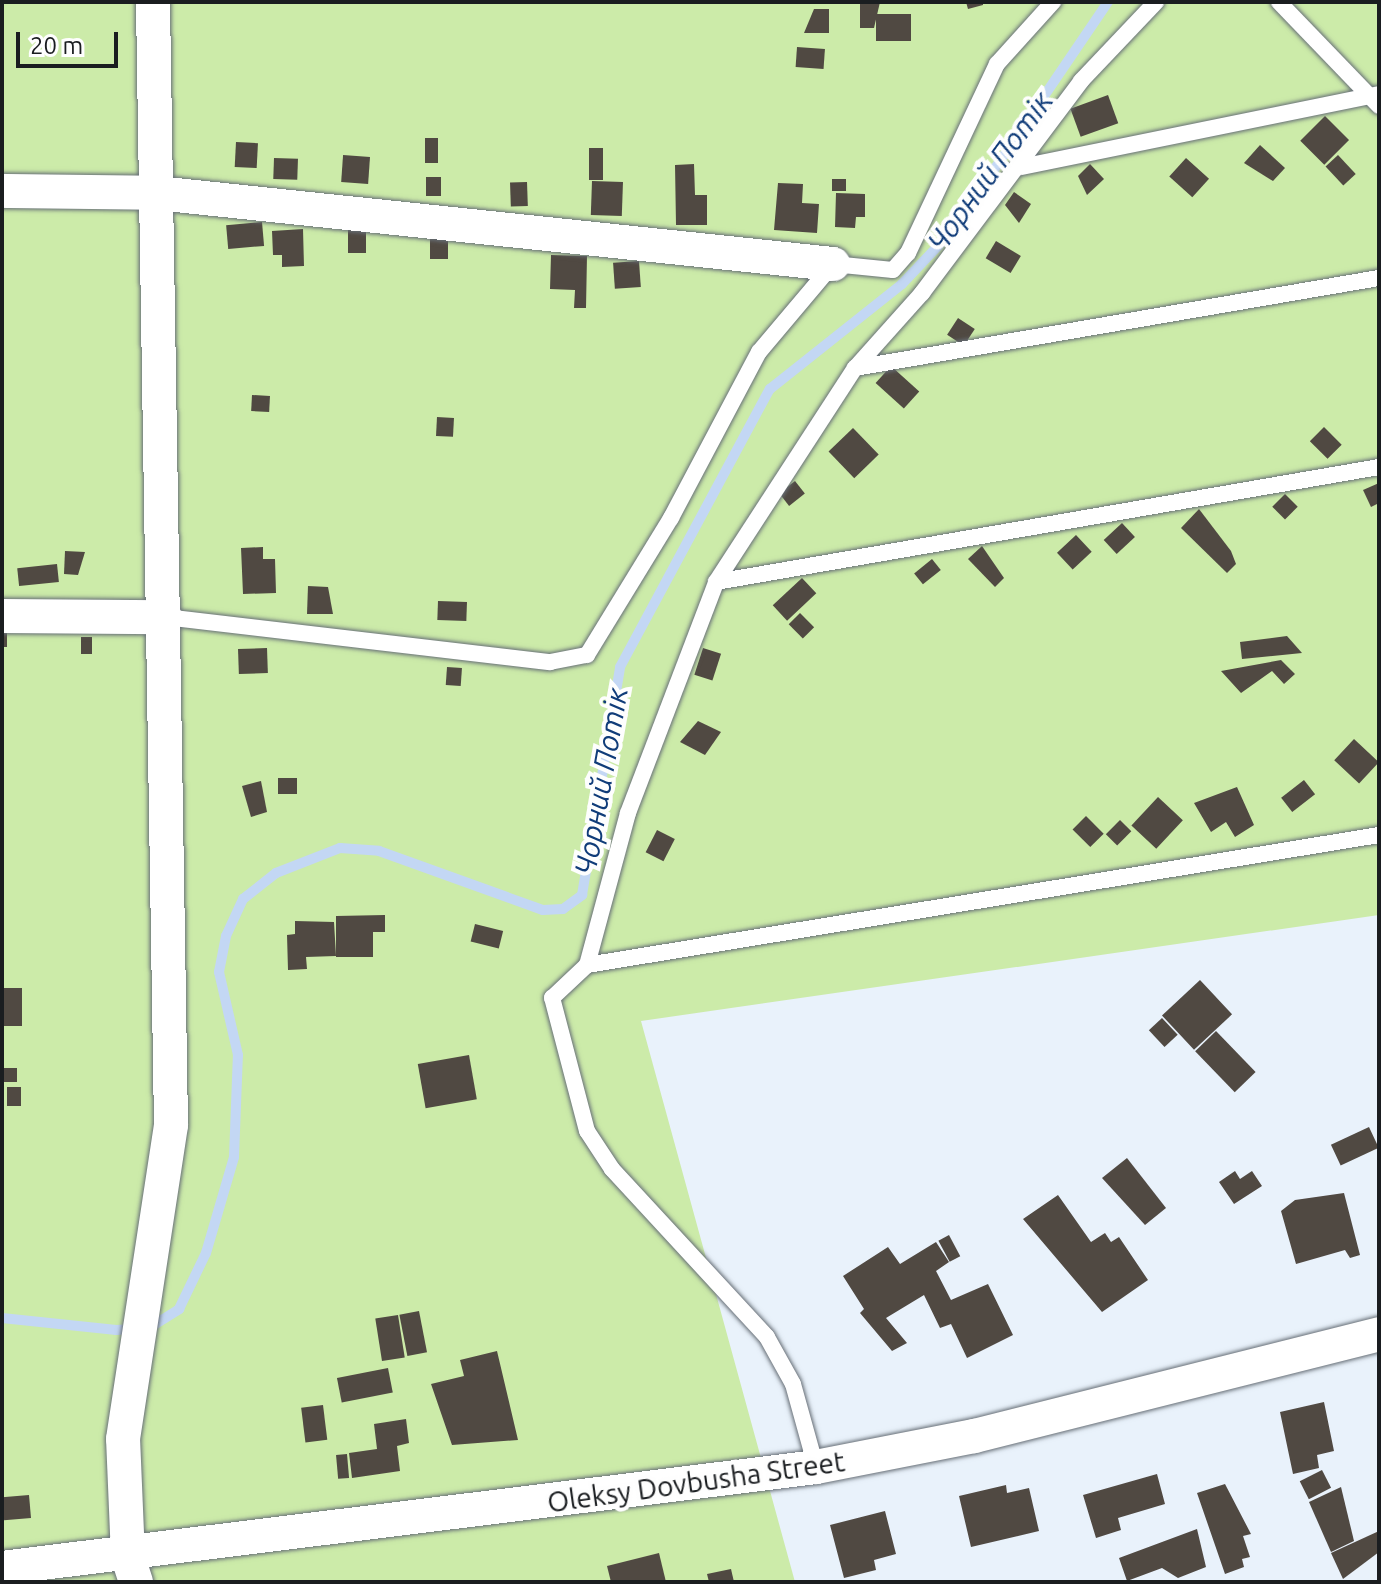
<!DOCTYPE html>
<html>
<head>
<meta charset="utf-8">
<style>
  body { margin:0 }
  #map { position:relative; width:1381px; height:1584px; overflow:hidden; background:#e9f2fb; font-family:Ubuntu,sans-serif }
  div>[style] { position:absolute }
  .green>* { inset:0; background:#cceba9 }
  .stream>* { height:10px; margin:-5px; padding:0 5px; transform-origin:5px; border-radius:5px; background:#c3d7f4 }
  .building>* { inset:0; background:#504942; transform-origin:0 0 }
  .roads { filter:drop-shadow(0 0 2px #676f77) drop-shadow(0 0 2px #676f77) }
  .service>* { height:16px; margin:-8px; padding:0 8px; transform-origin:8px; border-radius:8px; background:#fff }
  .minor>* { height:34px; margin:-17px; padding:0 17px; transform-origin:17px; border-radius:17px; background:#fff }
  span { translate:-50% -50%; white-space:nowrap; text-align:center; line-height:1.15; -webkit-text-stroke:8px #fefefe; paint-order:stroke }
  .street-label { font-size:28px; color:#1a1d20 }
  .water-label { font-size:30px; color:#103c79; font-style:italic }
  .frame { position:absolute; inset:0; border:4px solid #1a1d20; pointer-events:none }
  .scale { position:absolute; left:16px; top:32px; width:102px; height:36px; box-sizing:border-box; border:4px solid #1a1d20; border-top:0; padding-left:10px; font-size:24px; line-height:28px; white-space:nowrap; color:#1a1d20; -webkit-text-stroke:6px #fefefe; paint-order:stroke }
</style>
</head>
<body>
<div id="map">
  <div class="green">
    <div style="clip-path:polygon(2px 2px,1379px 2px,1379px 915px,641px 1021px,795px 1582px,2px 1582px)"></div>
  </div>
  <div class="stream">
    <div style="left:2px;top:1318px;width:115px;rotate:6deg"></div>
    <div style="left:116px;top:1330px;width:33px;rotate:-3deg"></div>
    <div style="left:149px;top:1328px;width:36px;rotate:-32deg"></div>
    <div style="left:179px;top:1309px;width:62px;rotate:-64.3deg"></div>
    <div style="left:206px;top:1253px;width:100px;rotate:-73.7deg"></div>
    <div style="left:234px;top:1157px;width:102px;rotate:-87.8deg"></div>
    <div style="left:238px;top:1055px;width:85px;rotate:-102.9deg"></div>
    <div style="left:219px;top:972px;width:37px;rotate:-79deg"></div>
    <div style="left:226px;top:936px;width:41px;rotate:-65.3deg"></div>
    <div style="left:243px;top:899px;width:42px;rotate:-38.2deg"></div>
    <div style="left:276px;top:873px;width:69px;rotate:-21.3deg"></div>
    <div style="left:340px;top:848px;width:39px;rotate:4deg"></div>
    <div style="left:379px;top:851px;width:174px;rotate:19.8deg"></div>
    <div style="left:543px;top:910px;width:20px;rotate:-3deg"></div>
    <div style="left:563px;top:909px;width:24px;rotate:-36deg"></div>
    <div style="left:582px;top:895px;width:231px;rotate:-80.5deg"></div>
    <div style="left:620px;top:667px;width:316px;rotate:-61.7deg"></div>
    <div style="left:770px;top:389px;width:169px;rotate:-38.5deg"></div>
    <div style="left:902px;top:284px;width:74px;rotate:-46.6deg"></div>
    <div style="left:953px;top:230px;width:276px;rotate:-55.8deg"></div>
  </div>
  <div class="building">
    <div style="clip-path:polygon(860px 2px,880px 2px,874px 28px,860px 28px)"></div>
    <div style="clip-path:polygon(966px 2px,983px 2px,983px 5px,968px 9px)"></div>
    <div style="clip-path:polygon(814px 9px,829px 9px,829px 33px,804px 33px)"></div>
    <div style="left:911px;top:14px;width:27px;height:35px;rotate:90deg"></div>
    <div style="left:797px;top:47px;width:28px;height:20px;rotate:4deg"></div>
    <div style="left:1108px;top:95px;width:30px;height:40px;rotate:70deg"></div>
    <div style="left:1325px;top:116px;width:34px;height:35px;rotate:45deg"></div>
    <div style="left:425px;top:138px;width:13px;height:25px"></div>
    <div style="left:236px;top:142px;width:22px;height:25px;rotate:3deg"></div>
    <div style="clip-path:polygon(1260px 145px,1285px 168px,1273px 181px,1244px 163px)"></div>
    <div style="left:589px;top:148px;width:14px;height:32px"></div>
    <div style="left:1338px;top:155px;width:26px;height:17px;rotate:47deg"></div>
    <div style="left:370px;top:157px;width:27px;height:27px;rotate:94deg"></div>
    <div style="left:274px;top:158px;width:24px;height:21px;rotate:2deg"></div>
    <div style="left:1186px;top:158px;width:31px;height:25px;rotate:42deg"></div>
    <div style="clip-path:polygon(694px 164px,695px 195px,707px 195px,707px 225px,676px 225px,675px 165px)"></div>
    <div style="clip-path:polygon(1090px 164px,1104px 179px,1087px 195px,1078px 176px)"></div>
    <div style="left:426px;top:177px;width:15px;height:19px"></div>
    <div style="left:832px;top:179px;width:14px;height:12px"></div>
    <div style="left:592px;top:181px;width:31px;height:34px;rotate:2deg"></div>
    <div style="left:527px;top:182px;width:24px;height:17px;rotate:88deg"></div>
    <div style="clip-path:polygon(778px 183px,803px 184px,802px 203px,819px 204px,817px 233px,774px 230px)"></div>
    <div style="clip-path:polygon(1014px 192px,1031px 204px,1019px 223px,1005px 205px)"></div>
    <div style="clip-path:polygon(836px 193px,865px 194px,865px 217px,856px 217px,855px 228px,835px 227px)"></div>
    <div style="left:262px;top:222px;width:24px;height:36px;rotate:85deg"></div>
    <div style="clip-path:polygon(303px 229px,304px 266px,282px 267px,282px 255px,273px 255px,272px 231px)"></div>
    <div style="left:366px;top:230px;width:23px;height:18px;rotate:90deg"></div>
    <div style="left:430px;top:234px;width:18px;height:25px"></div>
    <div style="left:996px;top:241px;width:29px;height:20px;rotate:31deg"></div>
    <div style="clip-path:polygon(551px 255px,587px 256px,586px 308px,574px 308px,575px 290px,550px 289px)"></div>
    <div style="left:639px;top:261px;width:26px;height:26px;rotate:86deg"></div>
    <div style="left:958px;top:318px;width:20px;height:20px;rotate:33deg"></div>
    <div style="left:891px;top:366px;width:38px;height:23px;rotate:42deg"></div>
    <div style="left:252px;top:395px;width:18px;height:16px;rotate:3deg"></div>
    <div style="left:437px;top:417px;width:17px;height:19px;rotate:3deg"></div>
    <div style="left:1324px;top:427px;width:25px;height:20px;rotate:45deg"></div>
    <div style="left:853px;top:428px;width:37px;height:34px;rotate:46deg"></div>
    <div style="left:795px;top:481px;width:16px;height:20px;rotate:52deg"></div>
    <div style="clip-path:polygon(1379px 483px,1379px 503px,1371px 507px,1363px 490px)"></div>
    <div style="left:1285px;top:494px;width:18px;height:18px;rotate:45deg"></div>
    <div style="clip-path:polygon(1199px 509px,1231px 551px,1236px 564px,1227px 573px,1181px 528px)"></div>
    <div style="left:1122px;top:523px;width:19px;height:25px;rotate:47deg"></div>
    <div style="left:1076px;top:535px;width:23px;height:26px;rotate:47deg"></div>
    <div style="clip-path:polygon(982px 546px,1004px 578px,995px 587px,968px 559px)"></div>
    <div style="clip-path:polygon(263px 547px,263px 559px,275px 559px,276px 593px,243px 594px,241px 548px)"></div>
    <div style="clip-path:polygon(65px 551px,85px 552px,78px 575px,64px 574px)"></div>
    <div style="left:932px;top:559px;width:14px;height:23px;rotate:51deg"></div>
    <div style="left:57px;top:564px;width:18px;height:40px;rotate:84deg"></div>
    <div style="left:802px;top:578px;width:21px;height:40px;rotate:47deg"></div>
    <div style="clip-path:polygon(308px 586px,328px 587px,333px 614px,307px 614px)"></div>
    <div style="left:438px;top:601px;width:29px;height:19px;rotate:2deg"></div>
    <div style="left:800px;top:613px;width:20px;height:16px;rotate:45deg"></div>
    <div style="left:2px;top:631px;width:5px;height:16px"></div>
    <div style="clip-path:polygon(1287px 636px,1302px 653px,1242px 659px,1240px 642px)"></div>
    <div style="left:81px;top:637px;width:11px;height:17px"></div>
    <div style="left:267px;top:648px;width:25px;height:29px;rotate:88deg"></div>
    <div style="left:703px;top:648px;width:19px;height:28px;rotate:18deg"></div>
    <div style="clip-path:polygon(1281px 660px,1295px 674px,1284px 684px,1272px 671px,1241px 693px,1221px 671px)"></div>
    <div style="left:447px;top:667px;width:15px;height:18px;rotate:4deg"></div>
    <div style="clip-path:polygon(698px 721px,721px 732px,705px 755px,680px 742px)"></div>
    <div style="left:1354px;top:739px;width:34px;height:29px;rotate:43deg"></div>
    <div style="left:278px;top:778px;width:19px;height:16px"></div>
    <div style="left:1304px;top:780px;width:18px;height:29px;rotate:52deg"></div>
    <div style="clip-path:polygon(261px 781px,267px 812px,251px 817px,242px 786px)"></div>
    <div style="clip-path:polygon(1237px 787px,1254px 825px,1235px 837px,1226px 822px,1211px 832px,1194px 803px)"></div>
    <div style="left:1158px;top:797px;width:34px;height:39px;rotate:43deg"></div>
    <div style="left:1086px;top:816px;width:25px;height:19px;rotate:45deg"></div>
    <div style="left:1120px;top:820px;width:16px;height:20px;rotate:45deg"></div>
    <div style="left:657px;top:830px;width:20px;height:25px;rotate:27deg"></div>
    <div style="clip-path:polygon(385px 915px,385px 932px,373px 932px,373px 957px,336px 957px,336px 916px)"></div>
    <div style="clip-path:polygon(295px 921px,334px 922px,336px 956px,306px 957px,307px 969px,288px 970px,287px 935px,295px 934px)"></div>
    <div style="left:475px;top:924px;width:29px;height:18px;rotate:14deg"></div>
    <div style="left:1200px;top:980px;width:47px;height:52px;rotate:47deg"></div>
    <div style="left:2px;top:988px;width:20px;height:38px"></div>
    <div style="left:1162px;top:1018px;width:23px;height:18px;rotate:47deg"></div>
    <div style="left:1216px;top:1031px;width:57px;height:29px;rotate:46deg"></div>
    <div style="left:469px;top:1055px;width:45px;height:52px;rotate:80deg"></div>
    <div style="left:2px;top:1068px;width:15px;height:14px"></div>
    <div style="left:7px;top:1087px;width:14px;height:19px"></div>
    <div style="left:1369px;top:1127px;width:23px;height:42px;rotate:65deg"></div>
    <div style="clip-path:polygon(1127px 1158px,1166px 1208px,1145px 1225px,1102px 1178px)"></div>
    <div style="clip-path:polygon(1235px 1171px,1240px 1179px,1252px 1171px,1262px 1186px,1234px 1204px,1219px 1182px)"></div>
    <div style="clip-path:polygon(1344px 1193px,1360px 1255px,1350px 1258px,1345px 1250px,1296px 1264px,1281px 1211px,1295px 1200px)"></div>
    <div style="clip-path:polygon(1058px 1195px,1091px 1242px,1105px 1233px,1111px 1242px,1119px 1237px,1148px 1280px,1102px 1312px,1023px 1219px)"></div>
    <div style="left:949px;top:1235px;width:24px;height:12px;rotate:62deg"></div>
    <div style="clip-path:polygon(936px 1242px,949px 1262px,936px 1271px,951px 1300px,988px 1284px,1013px 1335px,967px 1358px,951px 1324px,940px 1328px,924px 1295px,886px 1318px,907px 1343px,892px 1351px,860px 1313px,864px 1309px,843px 1276px,888px 1247px,900px 1264px)"></div>
    <div style="left:419px;top:1311px;width:42px;height:20px;rotate:79deg"></div>
    <div style="left:398px;top:1315px;width:43px;height:23px;rotate:81deg"></div>
    <div style="clip-path:polygon(497px 1351px,518px 1440px,452px 1445px,431px 1384px,464px 1376px,460px 1360px)"></div>
    <div style="left:388px;top:1368px;width:25px;height:52px;rotate:79deg"></div>
    <div style="clip-path:polygon(1324px 1402px,1334px 1451px,1317px 1455px,1319px 1468px,1293px 1474px,1280px 1412px)"></div>
    <div style="left:323px;top:1405px;width:35px;height:22px;rotate:83deg"></div>
    <div style="clip-path:polygon(406px 1419px,409px 1443px,397px 1446px,400px 1471px,352px 1478px,349px 1453px,377px 1449px,374px 1424px)"></div>
    <div style="left:347px;top:1454px;width:24px;height:11px;rotate:85deg"></div>
    <div style="left:1322px;top:1470px;width:20px;height:25px;rotate:63deg"></div>
    <div style="clip-path:polygon(1157px 1474px,1165px 1504px,1118px 1518px,1121px 1530px,1096px 1538px,1083px 1495px)"></div>
    <div style="clip-path:polygon(1225px 1484px,1251px 1534px,1243px 1536px,1250px 1557px,1242px 1559px,1244px 1567px,1225px 1574px,1197px 1493px)"></div>
    <div style="clip-path:polygon(1006px 1485px,1007px 1493px,1029px 1488px,1039px 1531px,971px 1547px,959px 1496px)"></div>
    <div style="clip-path:polygon(1341px 1487px,1354px 1541px,1331px 1552px,1309px 1502px)"></div>
    <div style="left:29px;top:1495px;width:23px;height:27px;rotate:85deg"></div>
    <div style="clip-path:polygon(885px 1511px,896px 1554px,874px 1560px,876px 1570px,844px 1578px,830px 1525px)"></div>
    <div style="clip-path:polygon(1197px 1529px,1206px 1567px,1178px 1578px,1162px 1568px,1127px 1581px,1119px 1558px)"></div>
    <div style="clip-path:polygon(1379px 1531px,1379px 1552px,1343px 1579px,1331px 1553px)"></div>
    <div style="clip-path:polygon(659px 1553px,666px 1582px,611px 1582px,607px 1566px)"></div>
    <div style="clip-path:polygon(731px 1569px,734px 1582px,709px 1582px,707px 1574px)"></div>
  </div>
  <div class="roads">
    <div class="service">
      <div style="left:1279px;top:2px;width:144px;rotate:46.1deg"></div>
      <div style="left:1021px;top:167px;width:365px;rotate:-11.5deg"></div>
      <div style="left:855px;top:368px;width:532px;rotate:-9.75deg"></div>
      <div style="left:716px;top:582px;width:255px;rotate:-57deg"></div>
      <div style="left:855px;top:368px;width:101px;rotate:-48.2deg"></div>
      <div style="left:922px;top:293px;width:265px;rotate:-53.1deg"></div>
      <div style="left:1081px;top:81px;width:109px;rotate:-46.5deg"></div>
      <div style="left:165px;top:617px;width:388px;rotate:6.7deg"></div>
      <div style="left:550px;top:662px;width:38px;rotate:-11deg"></div>
      <div style="left:587px;top:655px;width:161px;rotate:-58.5deg"></div>
      <div style="left:671px;top:518px;width:188px;rotate:-62.1deg"></div>
      <div style="left:759px;top:352px;width:115px;rotate:-49.9deg"></div>
      <div style="left:833px;top:264px;width:60px;rotate:5.7deg"></div>
      <div style="left:893px;top:270px;width:23px;rotate:-49deg"></div>
      <div style="left:908px;top:253px;width:209px;rotate:-64.8deg"></div>
      <div style="left:997px;top:64px;width:84px;rotate:-47.9deg"></div>
      <div style="left:587px;top:965px;width:157px;rotate:-74.9deg"></div>
      <div style="left:628px;top:813px;width:247px;rotate:-69.1deg"></div>
      <div style="left:716px;top:582px;width:673px;rotate:-9.84deg"></div>
      <div style="left:816px;top:1467px;width:86px;rotate:-105.5deg"></div>
      <div style="left:793px;top:1384px;width:54px;rotate:-119deg"></div>
      <div style="left:767px;top:1337px;width:229px;rotate:-132.7deg"></div>
      <div style="left:612px;top:1169px;width:45px;rotate:-123.3deg"></div>
      <div style="left:587px;top:1131px;width:138px;rotate:-104.7deg"></div>
      <div style="left:552px;top:998px;width:48px;rotate:-43.3deg"></div>
      <div style="left:587px;top:965px;width:803px;rotate:-9.32deg"></div>
    </div>
    <div class="minor">
      <div style="left:2px;top:191px;width:155px;rotate:0.7deg"></div>
      <div style="left:157px;top:193px;width:680px;rotate:6deg"></div>
      <div style="left:2px;top:616px;width:163px;rotate:0.4deg"></div>
      <div style="left:2px;top:1568px;width:820px;rotate:-7.07deg"></div>
      <div style="left:816px;top:1467px;width:161px;rotate:-11.1deg"></div>
      <div style="left:974px;top:1436px;width:418px;rotate:-14.1deg"></div>
      <div style="left:136px;top:1582px;width:26px;rotate:-108deg"></div>
      <div style="left:128px;top:1557px;width:118px;rotate:-92.4deg"></div>
      <div style="left:123px;top:1439px;width:318px;rotate:-81.3deg"></div>
      <div style="left:171px;top:1125px;width:1123px;rotate:-90.92deg"></div>
    </div>
  </div>
  <div class="street-label">
    <span style="left:696px;top:1482px;rotate:-8deg">Oleksy Dovbusha Street</span>
  </div>
  <div class="water-label">
    <span style="left:990px;top:171px;rotate:-54deg">Чорний Потік</span>
    <span style="left:601px;top:781px;rotate:-80deg">Чорний Потік</span>
  </div>
  <div class="frame"></div>
  <div class="scale">20 m</div>
</div>
</body>
</html>
